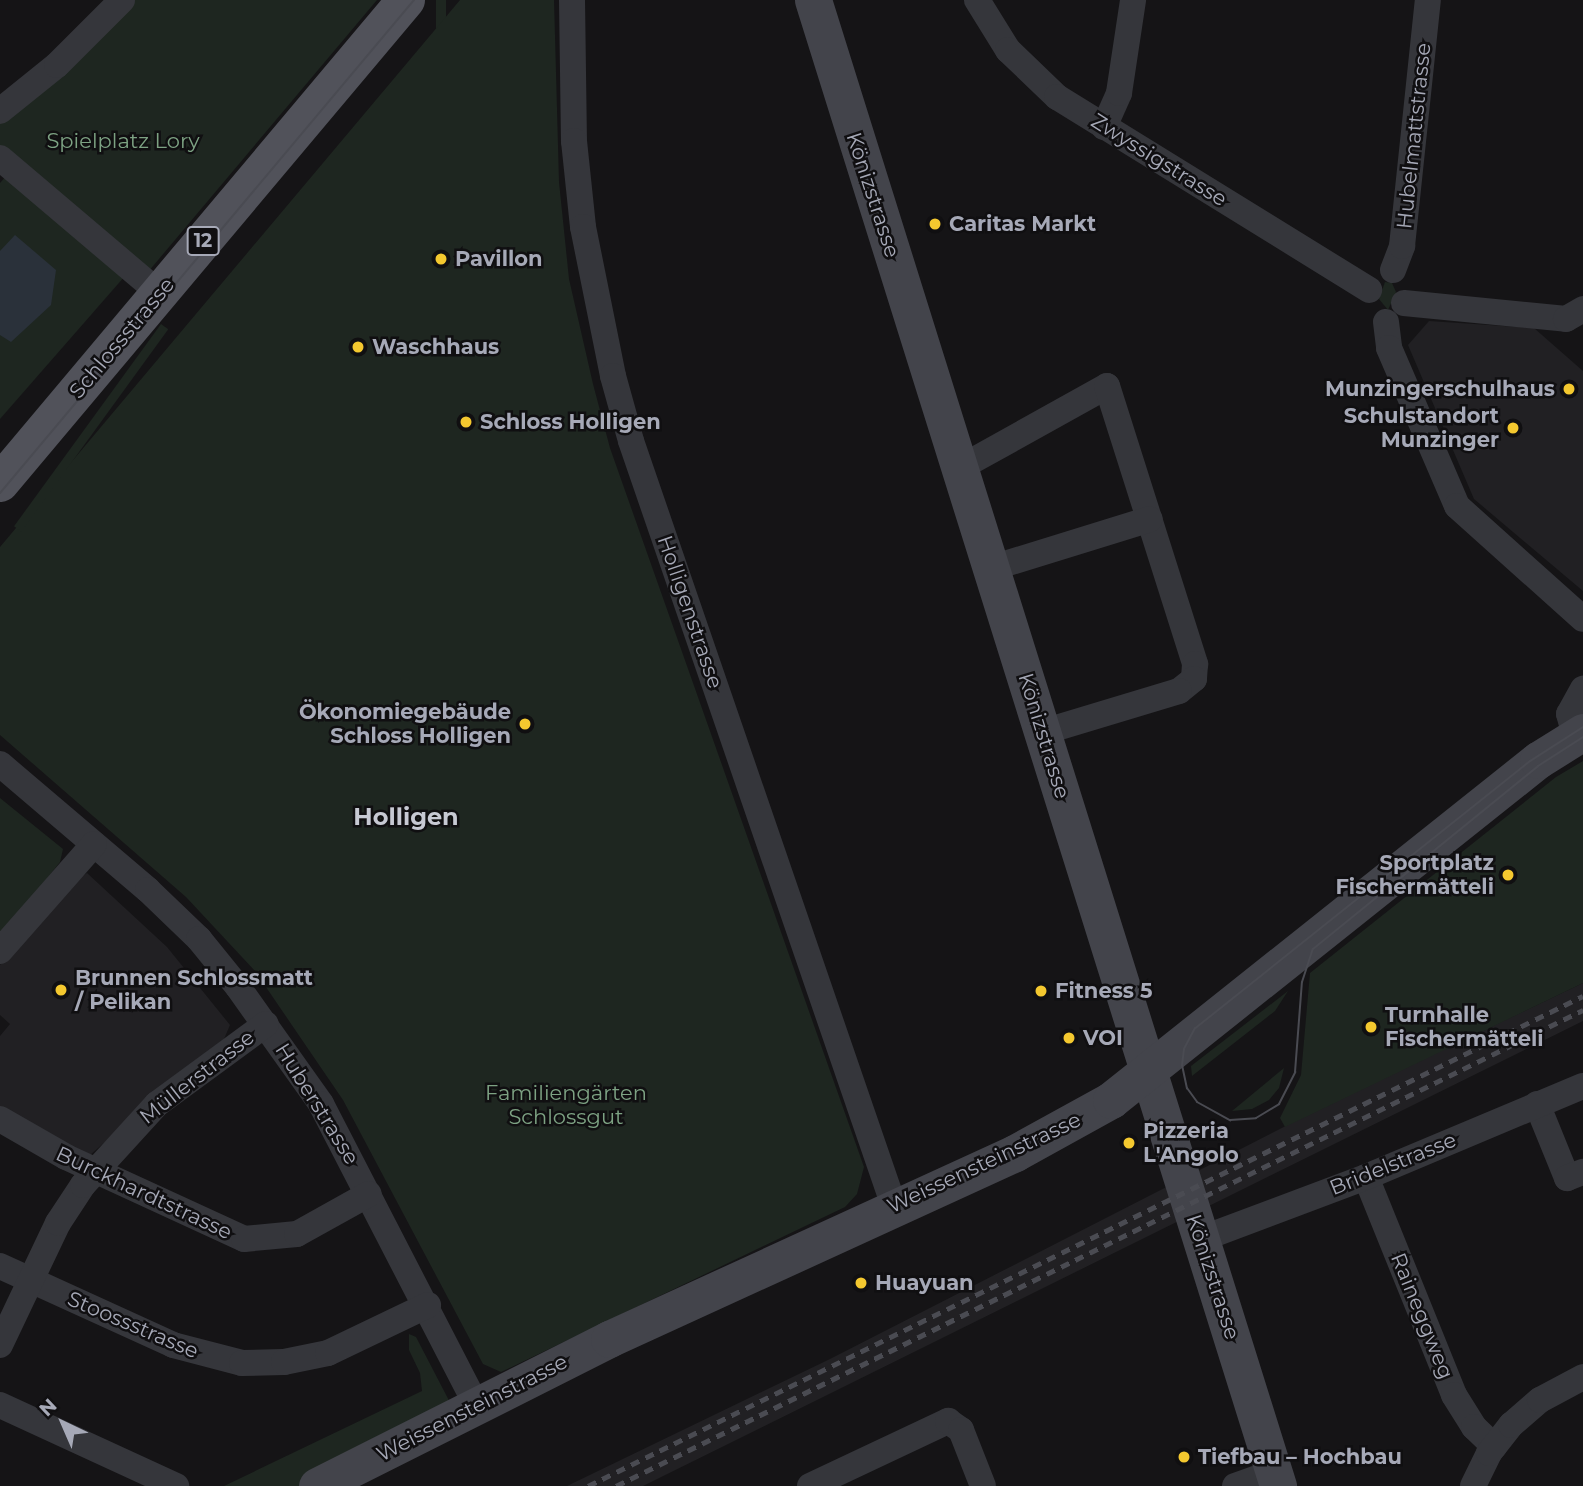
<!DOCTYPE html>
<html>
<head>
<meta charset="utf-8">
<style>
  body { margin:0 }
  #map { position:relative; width:1583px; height:1486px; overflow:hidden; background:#151416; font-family:Montserrat,sans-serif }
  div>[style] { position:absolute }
  .built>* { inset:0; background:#212023 }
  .green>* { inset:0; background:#1e2620; transform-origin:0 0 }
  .water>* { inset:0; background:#2a313a }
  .street>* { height:26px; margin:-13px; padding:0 13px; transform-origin:13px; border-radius:13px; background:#35363b }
  .secondary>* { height:37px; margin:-18.5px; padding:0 18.5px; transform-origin:18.5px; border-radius:18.5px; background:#43444b }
  .primary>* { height:38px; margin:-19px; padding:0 19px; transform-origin:19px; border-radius:19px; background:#51525a }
  .tram>* { height:2px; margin:-1px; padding:0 1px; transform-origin:1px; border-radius:1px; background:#4a4b52 }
  .rail>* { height:5px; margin-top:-2.5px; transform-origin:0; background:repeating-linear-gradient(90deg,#4a4b52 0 9px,transparent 0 16px) }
  .dots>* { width:19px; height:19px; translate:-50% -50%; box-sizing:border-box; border:4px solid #100f11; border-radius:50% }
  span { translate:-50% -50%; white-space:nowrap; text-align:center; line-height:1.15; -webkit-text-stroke:5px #100f11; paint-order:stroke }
  .shield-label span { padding:2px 5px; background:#100f11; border:2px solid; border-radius:5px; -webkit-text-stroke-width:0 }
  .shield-label { font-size:19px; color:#a6a9b7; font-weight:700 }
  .street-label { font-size:21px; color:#a6a9b7 }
  .park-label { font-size:21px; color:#7da283 }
  .poi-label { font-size:21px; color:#a6a9b7; font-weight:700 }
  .left { translate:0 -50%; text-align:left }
  .right { translate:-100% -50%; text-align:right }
  .quarter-label { font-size:24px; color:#c7c9d3; font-weight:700 }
  .north { position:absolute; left:28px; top:1388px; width:70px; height:70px; -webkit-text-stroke:5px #100f11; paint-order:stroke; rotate:316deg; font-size:19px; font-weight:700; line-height:28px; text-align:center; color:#a6a9b7 }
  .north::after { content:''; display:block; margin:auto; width:24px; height:32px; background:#a6a9b7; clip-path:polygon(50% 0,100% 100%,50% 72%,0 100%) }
</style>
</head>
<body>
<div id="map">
  <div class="built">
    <div style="clip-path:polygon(1429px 321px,1534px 328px,1583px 371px,1583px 591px,1474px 499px,1408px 345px)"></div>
    <div style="clip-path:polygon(87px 873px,167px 947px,230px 1025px,224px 1039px,90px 1155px,0 1110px,0 1036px,10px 1024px,0 1015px,0 965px,67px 886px)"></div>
    <div style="clip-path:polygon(1583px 983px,1583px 1021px,643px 1486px,567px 1486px,830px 1359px,1325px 1106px)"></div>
  </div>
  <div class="green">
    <div style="clip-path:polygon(134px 0,377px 0,148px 272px,0 146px,0 122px)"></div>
    <div style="left:436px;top:0;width:10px;height:416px"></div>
    <div style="clip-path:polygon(460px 0,554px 0,559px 182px,569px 279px,593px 384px,610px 448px,864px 1167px,857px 1194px,845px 1207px,501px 1372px,483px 1364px,343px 1100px,255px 971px,186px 897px,0 735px,0 547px)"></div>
    <div style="clip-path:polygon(7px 175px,125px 276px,0 419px,0 183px)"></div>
    <div style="clip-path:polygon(1385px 282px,1392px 283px,1396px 292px,1388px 310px,1379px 299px)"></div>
    <div style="left:161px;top:324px;width:9px;height:250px;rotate:36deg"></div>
    <div style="clip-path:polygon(1583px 761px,1583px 983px,1285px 1127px,1280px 1118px,1301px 1075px,1310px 973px,1556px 777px)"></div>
    <div style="clip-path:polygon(0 798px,63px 849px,60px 862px,0 938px)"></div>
    <div style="clip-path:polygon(1288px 991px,1275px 1011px,1192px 1076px,1191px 1066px)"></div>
    <div style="clip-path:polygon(1284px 1068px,1279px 1088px,1269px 1100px,1252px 1109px,1232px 1111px)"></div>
    <div style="clip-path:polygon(409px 1334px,416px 1337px,456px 1414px,313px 1486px,224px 1486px,422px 1391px,420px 1373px,409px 1350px)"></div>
  </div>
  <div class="water">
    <div style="clip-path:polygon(15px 235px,56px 270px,51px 305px,11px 342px,0 335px,0 251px)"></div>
  </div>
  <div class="street">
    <div style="left:572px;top:0;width:141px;rotate:89.2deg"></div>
    <div style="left:574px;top:141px;width:86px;rotate:84deg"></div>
    <div style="left:583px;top:227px;width:152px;rotate:78.6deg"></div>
    <div style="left:613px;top:376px;width:67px;rotate:74.5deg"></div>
    <div style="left:631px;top:441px;width:809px;rotate:71.03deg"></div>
    <div style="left:977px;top:0;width:59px;rotate:58.2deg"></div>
    <div style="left:1008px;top:50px;width:68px;rotate:43.8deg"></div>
    <div style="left:1057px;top:97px;width:367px;rotate:31.7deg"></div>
    <div style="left:0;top:111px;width:73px;rotate:-38.9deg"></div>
    <div style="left:57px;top:65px;width:92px;rotate:-45deg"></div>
    <div style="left:1104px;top:127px;width:37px;rotate:-66deg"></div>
    <div style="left:1119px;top:93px;width:94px;rotate:-81.4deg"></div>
    <div style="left:0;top:158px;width:209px;rotate:40.3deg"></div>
    <div style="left:1393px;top:270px;width:26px;rotate:-69deg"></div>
    <div style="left:1402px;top:246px;width:247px;rotate:-84deg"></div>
    <div style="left:1404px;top:303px;width:163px;rotate:5.6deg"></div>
    <div style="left:1566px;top:319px;width:20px;rotate:-30deg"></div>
    <div style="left:1386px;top:322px;width:26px;rotate:83deg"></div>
    <div style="left:1389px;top:348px;width:172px;rotate:66.7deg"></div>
    <div style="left:1457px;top:506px;width:169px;rotate:41.9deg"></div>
    <div style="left:974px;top:460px;width:152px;rotate:-29.1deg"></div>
    <div style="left:1107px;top:386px;width:292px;rotate:72.4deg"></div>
    <div style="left:1195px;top:664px;width:15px;rotate:94deg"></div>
    <div style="left:1194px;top:679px;width:19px;rotate:141deg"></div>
    <div style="left:1179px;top:691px;width:142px;rotate:163.2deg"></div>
    <div style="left:992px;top:568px;width:165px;rotate:-17.2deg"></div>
    <div style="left:1575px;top:736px;width:23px;rotate:-105deg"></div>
    <div style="left:1569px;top:714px;width:29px;rotate:-61deg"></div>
    <div style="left:0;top:764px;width:194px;rotate:40.4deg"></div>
    <div style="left:148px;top:890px;width:71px;rotate:43.9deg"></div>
    <div style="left:199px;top:939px;width:62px;rotate:50.9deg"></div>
    <div style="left:238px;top:987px;width:143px;rotate:54.6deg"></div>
    <div style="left:321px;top:1104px;width:340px;rotate:62.7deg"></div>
    <div style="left:0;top:951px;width:142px;rotate:-48.7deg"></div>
    <div style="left:1537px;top:1104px;width:80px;rotate:67.9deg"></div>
    <div style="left:1567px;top:1178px;width:17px;rotate:-21deg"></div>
    <div style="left:0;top:1119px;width:76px;rotate:29.9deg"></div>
    <div style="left:66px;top:1157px;width:196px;rotate:24.7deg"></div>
    <div style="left:244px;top:1239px;width:53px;rotate:-5.4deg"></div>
    <div style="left:297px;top:1234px;width:82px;rotate:-29.1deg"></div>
    <div style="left:1366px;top:1177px;width:235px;rotate:68deg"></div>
    <div style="left:1454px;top:1395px;width:38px;rotate:58deg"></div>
    <div style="left:1474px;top:1427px;width:28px;rotate:44deg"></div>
    <div style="left:1201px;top:1239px;width:176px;rotate:-20.6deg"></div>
    <div style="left:1366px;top:1177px;width:235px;rotate:-22.8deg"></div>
    <div style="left:0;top:1266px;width:190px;rotate:24.5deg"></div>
    <div style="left:173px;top:1345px;width:71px;rotate:14.6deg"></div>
    <div style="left:242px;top:1363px;width:42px;rotate:-1.4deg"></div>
    <div style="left:284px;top:1362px;width:45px;rotate:-11.6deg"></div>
    <div style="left:328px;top:1353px;width:111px;rotate:-25.6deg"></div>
    <div style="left:0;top:1345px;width:135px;rotate:-64.6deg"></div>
    <div style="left:58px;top:1223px;width:45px;rotate:-56.7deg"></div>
    <div style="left:83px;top:1185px;width:110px;rotate:-47.6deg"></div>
    <div style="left:157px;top:1104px;width:135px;rotate:-36.3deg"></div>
    <div style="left:0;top:1405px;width:194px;rotate:24.7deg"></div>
    <div style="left:810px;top:1486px;width:153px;rotate:-25.2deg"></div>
    <div style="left:948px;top:1421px;width:16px;rotate:35deg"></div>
    <div style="left:961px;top:1430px;width:60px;rotate:68.6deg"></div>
    <div style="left:1235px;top:1486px;width:41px;rotate:-19.7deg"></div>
    <div style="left:1473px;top:1486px;width:37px;rotate:-64deg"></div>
    <div style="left:1489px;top:1453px;width:36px;rotate:-52deg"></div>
    <div style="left:1511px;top:1425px;width:38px;rotate:-41deg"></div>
    <div style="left:1540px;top:1400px;width:49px;rotate:-28.1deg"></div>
  </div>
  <div class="secondary">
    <div style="left:813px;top:0;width:1557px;rotate:72.62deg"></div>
    <div style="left:317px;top:1486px;width:327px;rotate:-26.7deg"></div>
    <div style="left:609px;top:1339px;width:447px;rotate:-24.6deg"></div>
    <div style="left:1015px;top:1153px;width:110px;rotate:-28.9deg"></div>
    <div style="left:1111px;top:1100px;width:546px;rotate:-38.53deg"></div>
    <div style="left:1538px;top:760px;width:53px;rotate:-31.9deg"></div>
  </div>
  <div class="primary">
    <div style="left:0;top:483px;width:631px;rotate:-49.95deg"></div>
  </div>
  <div class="tram">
    <div style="left:0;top:493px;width:644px;rotate:-49.98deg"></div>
    <div style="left:1583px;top:727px;width:63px;rotate:147.3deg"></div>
    <div style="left:1530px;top:761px;width:428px;rotate:141.4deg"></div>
    <div style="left:1195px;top:1028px;width:24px;rotate:118deg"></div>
    <div style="left:1184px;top:1049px;width:16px;rotate:97deg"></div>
    <div style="left:1182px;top:1065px;width:24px;rotate:78deg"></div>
    <div style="left:1187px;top:1088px;width:17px;rotate:54deg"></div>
    <div style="left:1197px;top:1102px;width:38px;rotate:29deg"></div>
    <div style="left:1230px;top:1120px;width:26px;rotate:-4deg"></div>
    <div style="left:1256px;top:1118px;width:27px;rotate:-31deg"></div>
    <div style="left:1279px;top:1104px;width:36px;rotate:-63deg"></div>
    <div style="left:1295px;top:1072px;width:90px;rotate:-85.6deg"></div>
    <div style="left:1302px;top:982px;width:35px;rotate:-72deg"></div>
    <div style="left:1313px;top:949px;width:290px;rotate:-39.1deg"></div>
    <div style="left:1538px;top:766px;width:54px;rotate:-32.8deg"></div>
  </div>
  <div class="rail">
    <div style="left:588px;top:1486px;width:1109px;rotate:-26.22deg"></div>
    <div style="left:616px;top:1486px;width:1078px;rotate:-26.21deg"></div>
  </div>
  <div class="dots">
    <div style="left:935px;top:224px;background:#f4c82f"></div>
    <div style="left:441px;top:259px;background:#f4c82f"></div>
    <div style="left:358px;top:347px;background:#f4c82f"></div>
    <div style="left:1569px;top:389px;background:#f4c82f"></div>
    <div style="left:466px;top:422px;background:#f4c82f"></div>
    <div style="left:1513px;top:428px;background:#f4c82f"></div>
    <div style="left:525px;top:724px;background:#f4c82f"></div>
    <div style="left:1508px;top:875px;background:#f4c82f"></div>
    <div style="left:61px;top:990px;background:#f4c82f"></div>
    <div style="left:1041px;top:991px;background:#f4c82f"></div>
    <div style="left:1371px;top:1027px;background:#f4c82f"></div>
    <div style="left:1069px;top:1038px;background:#f4c82f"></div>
    <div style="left:1129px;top:1143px;background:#f4c82f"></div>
    <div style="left:861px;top:1283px;background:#f4c82f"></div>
    <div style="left:1184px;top:1457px;background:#f4c82f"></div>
  </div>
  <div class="shield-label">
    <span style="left:203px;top:241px">12</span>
  </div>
  <div class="street-label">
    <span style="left:1414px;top:136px;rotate:-84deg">Hubelmattstrasse</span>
    <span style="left:1159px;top:160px;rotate:32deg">Zwyssigstrasse</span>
    <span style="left:873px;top:195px;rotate:72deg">Könizstrasse</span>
    <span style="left:122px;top:338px;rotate:-50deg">Schlossstrasse</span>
    <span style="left:690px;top:612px;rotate:71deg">Holligenstrasse</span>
    <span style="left:1044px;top:736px;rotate:73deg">Könizstrasse</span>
    <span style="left:197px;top:1077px;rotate:-38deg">Müllerstrasse</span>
    <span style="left:317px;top:1104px;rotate:58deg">Huberstrasse</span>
    <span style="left:984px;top:1163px;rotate:-25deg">Weissensteinstrasse</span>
    <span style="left:1393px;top:1164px;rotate:-22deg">Bridelstrasse</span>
    <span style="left:144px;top:1193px;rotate:25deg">Burckhardtstrasse</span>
    <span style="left:1213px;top:1277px;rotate:72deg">Könizstrasse</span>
    <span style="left:1422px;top:1316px;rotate:68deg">Raineggweg</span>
    <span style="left:133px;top:1325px;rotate:23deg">Stoossstrasse</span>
    <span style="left:472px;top:1408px;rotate:-27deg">Weissensteinstrasse</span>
  </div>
  <div class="park-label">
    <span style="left:123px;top:141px">Spielplatz Lory</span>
    <span style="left:566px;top:1105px">Familiengärten<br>Schlossgut</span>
  </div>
  <div class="poi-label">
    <span class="left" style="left:949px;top:224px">Caritas Markt</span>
    <span class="left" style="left:455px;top:259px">Pavillon</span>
    <span class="left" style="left:372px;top:347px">Waschhaus</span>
    <span class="right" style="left:1555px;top:389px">Munzingerschulhaus</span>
    <span class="right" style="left:1499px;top:428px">Schulstandort<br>Munzinger</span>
    <span class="left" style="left:480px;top:422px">Schloss Holligen</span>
    <span class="right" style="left:511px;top:724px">Ökonomiegebäude<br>Schloss Holligen</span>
    <span class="right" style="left:1494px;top:875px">Sportplatz<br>Fischermätteli</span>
    <span class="left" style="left:75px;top:990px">Brunnen Schlossmatt<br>/ Pelikan</span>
    <span class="left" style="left:1055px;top:991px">Fitness 5</span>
    <span class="left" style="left:1385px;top:1027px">Turnhalle<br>Fischermätteli</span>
    <span class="left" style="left:1083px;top:1038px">VOI</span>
    <span class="left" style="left:1143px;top:1143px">Pizzeria<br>L'Angolo</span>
    <span class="left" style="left:875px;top:1283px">Huayuan</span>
    <span class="left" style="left:1198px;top:1457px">Tiefbau – Hochbau</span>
  </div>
  <div class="quarter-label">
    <span style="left:406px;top:817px">Holligen</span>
  </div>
  <div class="north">N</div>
</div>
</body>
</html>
